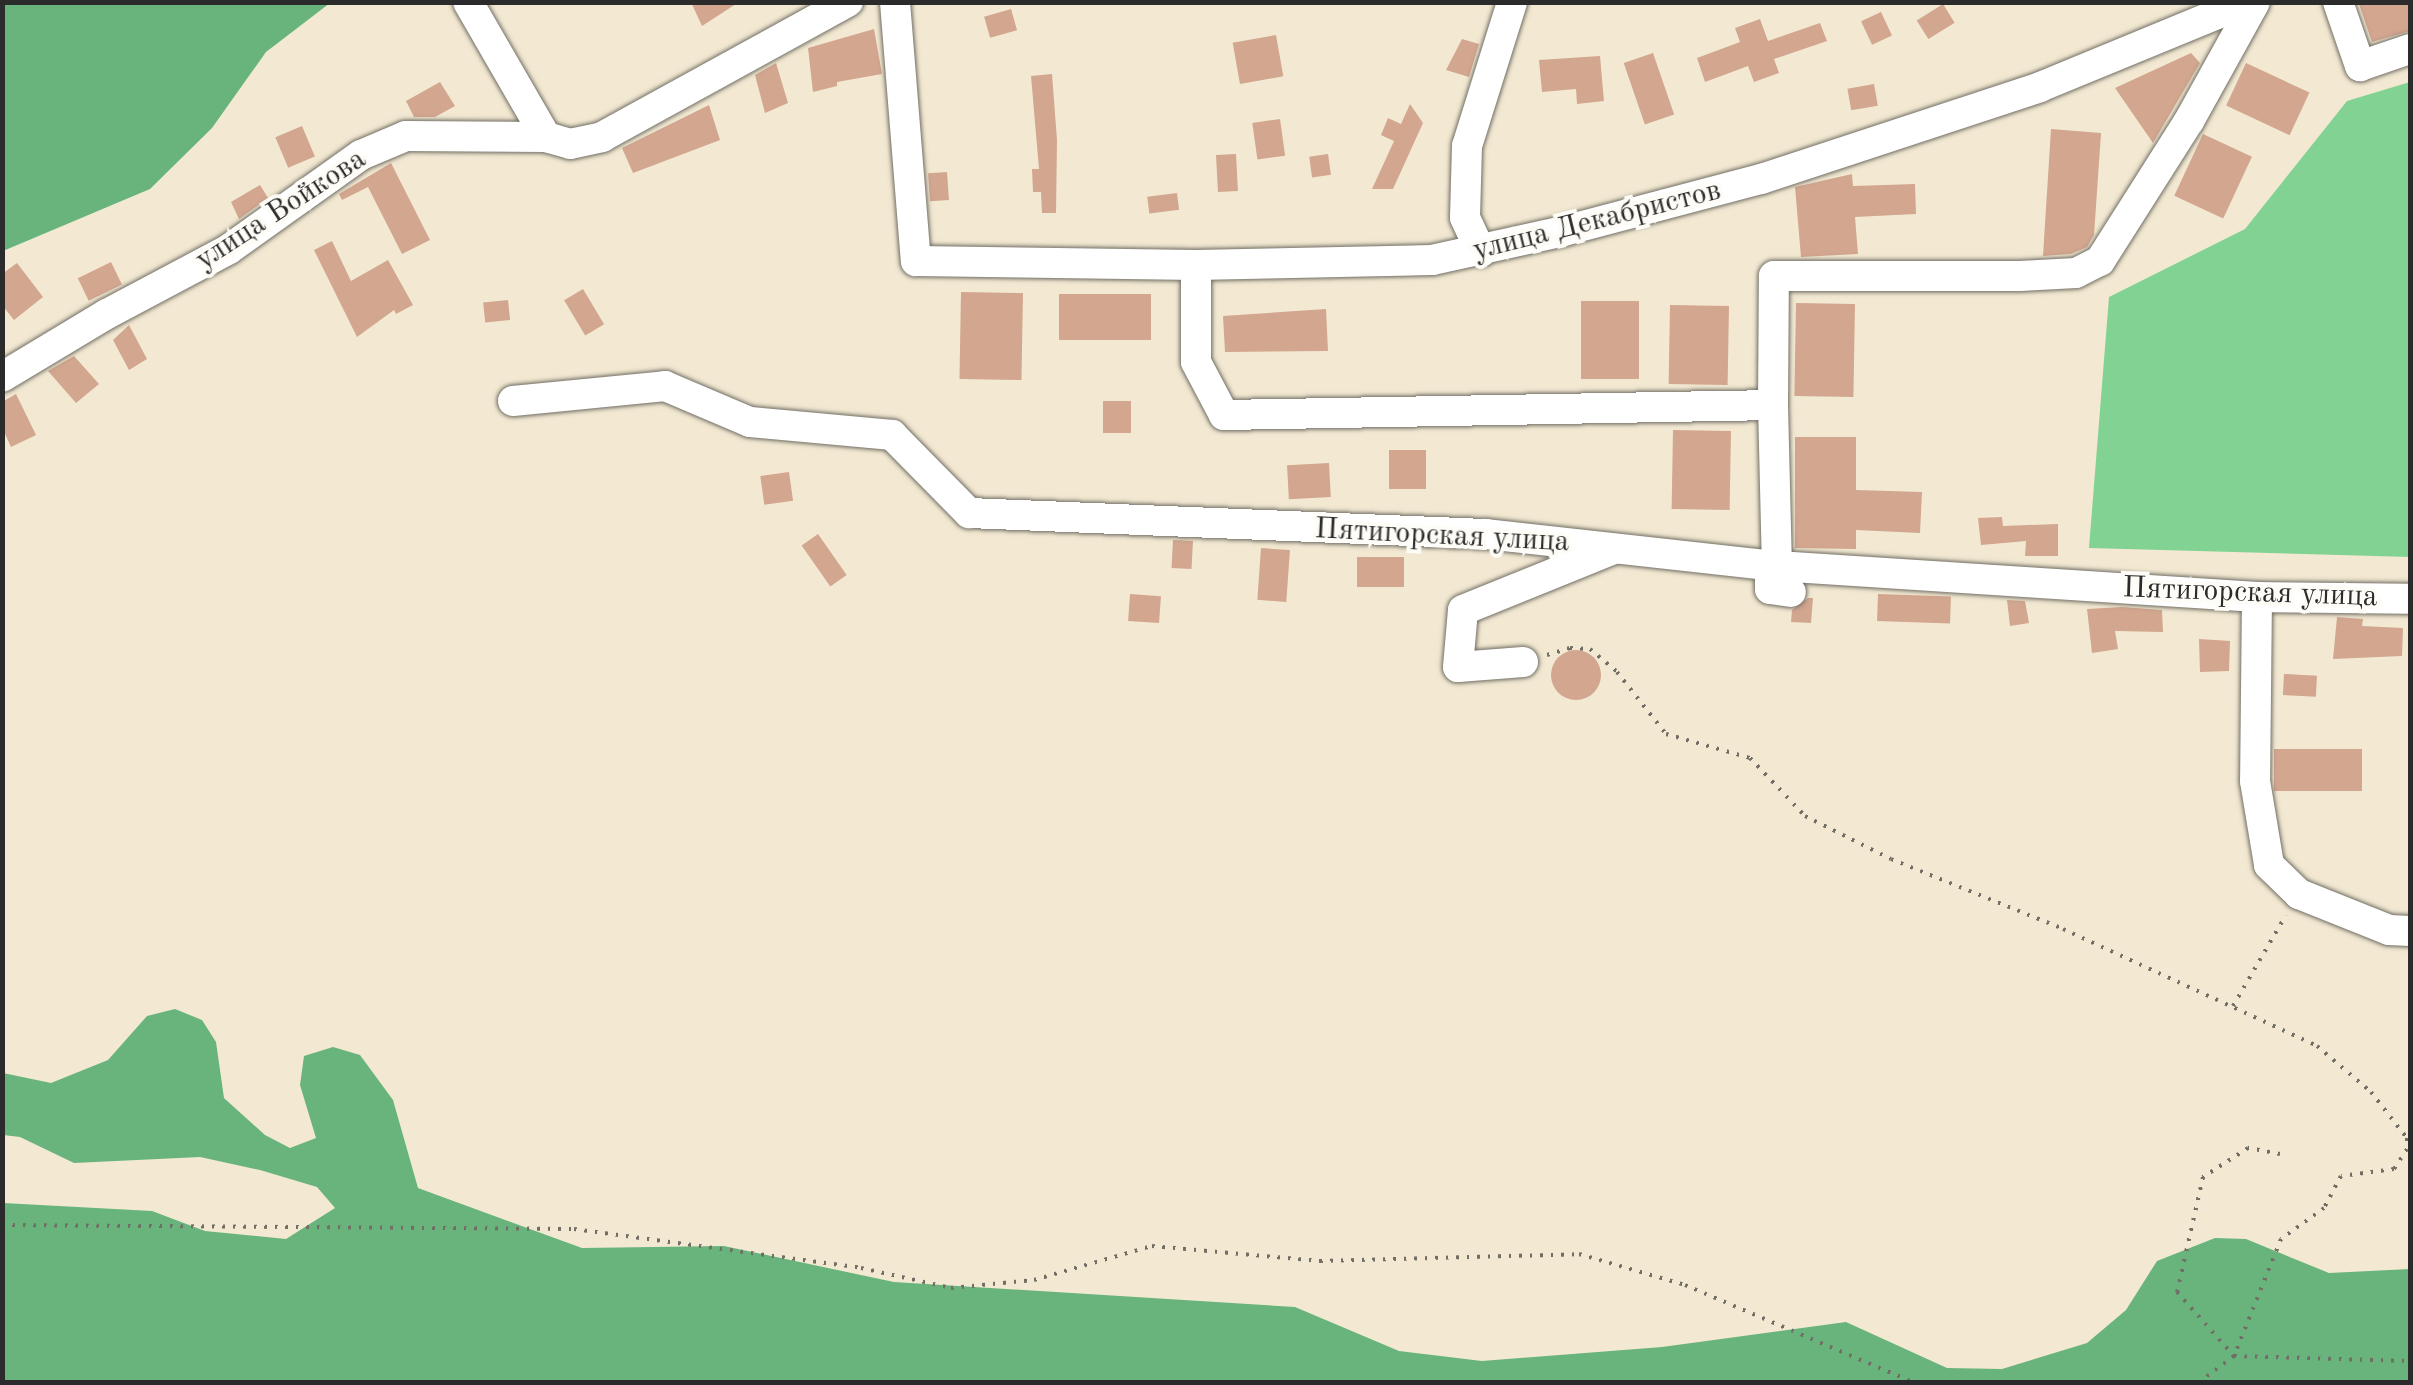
<!DOCTYPE html>
<html>
<head>
<meta charset="utf-8">
<style>
  body { margin:0 }
  #map { position:relative; width:2413px; height:1385px; overflow:hidden; background:#f3e9d2; font-family:"Old Standard TT",serif }
  div>[style] { position:absolute }
  .green>* { inset:0; background:#82d293 }
  .forest>* { inset:0; background:#69b47d }
  .building>* { inset:0; background:#d2a68f; transform-origin:0 0 }
  .round { border-radius:50% }
  .path>* { height:4px; margin-top:-2px; transform-origin:0; background:repeating-linear-gradient(90deg,#716e65 0 2.5px,transparent 0 10.5px) }
  .roads { filter:drop-shadow(0 0 2px #716e65) drop-shadow(0 0 2px #716e65) }
  .minor>* { height:30px; margin:-15px; padding:0 15px; transform-origin:15px; border-radius:15px; background:#fff }
  span { translate:-50% -50%; white-space:nowrap; text-align:center; line-height:1.15; -webkit-text-stroke:8px #fdfcf7; paint-order:stroke }
  .street-label { font-size:30px; color:#2b2b2b }
  .frame { position:absolute; inset:0; border:5px solid #2b2b2b; pointer-events:none }
</style>
</head>
<body>
<div id="map">
  <div class="green">
    <div style="clip-path:polygon(2410px 82px,2410px 557px,2089px 548px,2109px 297px,2245px 229px,2347px 101px)"></div>
  </div>
  <div class="forest">
    <div style="clip-path:polygon(3px 2px,330px 2px,330px 3px,266px 52px,212px 128px,150px 189px,3px 251px)"></div>
    <div style="clip-path:polygon(175px 1009px,202px 1020px,216px 1042px,224px 1098px,265px 1135px,290px 1148px,316px 1138px,300px 1085px,304px 1056px,333px 1047px,360px 1055px,393px 1100px,418px 1188px,582px 1248px,724px 1246px,894px 1282px,1295px 1307px,1399px 1351px,1482px 1361px,1662px 1347px,1846px 1322px,1947px 1368px,2002px 1369px,2087px 1343px,2126px 1310px,2157px 1261px,2215px 1238px,2246px 1239px,2329px 1273px,2410px 1269px,2410px 1382px,3px 1382px,3px 1203px,152px 1211px,205px 1231px,286px 1239px,335px 1208px,317px 1187px,260px 1170px,200px 1157px,74px 1163px,20px 1137px,3px 1135px,3px 1073px,51px 1083px,108px 1060px,147px 1016px)"></div>
  </div>
  <div class="building">
    <div style="clip-path:polygon(691px 2px,739px 2px,702px 26px)"></div>
    <div style="clip-path:polygon(2410px 2px,2410px 31px,2372px 42px,2359px 4px)"></div>
    <div style="left:1943px;top:4px;width:22px;height:31px;rotate:58deg"></div>
    <div style="left:1011px;top:9px;width:22px;height:28px;rotate:74deg"></div>
    <div style="left:1881px;top:12px;width:26px;height:22px;rotate:65deg"></div>
    <div style="clip-path:polygon(1760px 19px,1768px 41px,1820px 23px,1827px 41px,1774px 59px,1779px 73px,1754px 82px,1748px 66px,1705px 82px,1697px 58px,1740px 42px,1735px 28px)"></div>
    <div style="clip-path:polygon(874px 29px,882px 74px,837px 82px,837px 86px,813px 92px,808px 48px)"></div>
    <div style="left:1276px;top:35px;width:42px;height:44px;rotate:80deg"></div>
    <div style="clip-path:polygon(1462px 39px,1479px 44px,1469px 77px,1446px 70px)"></div>
    <div style="left:1653px;top:53px;width:65px;height:31px;rotate:71deg"></div>
    <div style="clip-path:polygon(2191px 53px,2200px 63px,2153px 143px,2115px 88px)"></div>
    <div style="clip-path:polygon(1600px 56px,1604px 101px,1577px 104px,1576px 89px,1542px 92px,1539px 60px)"></div>
    <div style="clip-path:polygon(776px 63px,788px 103px,765px 113px,755px 75px)"></div>
    <div style="left:2246px;top:63px;width:70px;height:47px;rotate:25deg"></div>
    <div style="clip-path:polygon(1052px 74px,1057px 140px,1056px 213px,1042px 213px,1041px 192px,1033px 192px,1032px 169px,1039px 169px,1031px 76px)"></div>
    <div style="clip-path:polygon(440px 82px,455px 106px,435px 117px,414px 117px,406px 101px)"></div>
    <div style="left:1874px;top:84px;width:22px;height:27px;rotate:80deg"></div>
    <div style="clip-path:polygon(1410px 104px,1423px 123px,1393px 189px,1372px 189px,1394px 141px,1381px 135px,1388px 118px,1401px 124px)"></div>
    <div style="clip-path:polygon(709px 105px,720px 140px,633px 173px,622px 148px)"></div>
    <div style="left:1280px;top:119px;width:37px;height:28px;rotate:82deg"></div>
    <div style="left:302px;top:126px;width:33px;height:29px;rotate:67deg"></div>
    <div style="clip-path:polygon(2051px 129px,2101px 133px,2094px 235px,2087px 247px,2071px 254px,2043px 256px)"></div>
    <div style="left:2203px;top:134px;width:54px;height:68px;rotate:25deg"></div>
    <div style="left:1236px;top:154px;width:37px;height:20px;rotate:87deg"></div>
    <div style="left:1328px;top:154px;width:21px;height:19px;rotate:82deg"></div>
    <div style="clip-path:polygon(391px 163px,430px 240px,402px 254px,368px 187px,342px 200px,339px 194px)"></div>
    <div style="left:947px;top:172px;width:28px;height:19px;rotate:86deg"></div>
    <div style="clip-path:polygon(1852px 174px,1853px 186px,1915px 184px,1916px 214px,1855px 217px,1858px 254px,1801px 257px,1795px 187px)"></div>
    <div style="clip-path:polygon(260px 185px,268px 198px,239px 219px,231px 202px)"></div>
    <div style="left:1177px;top:193px;width:17px;height:30px;rotate:83deg"></div>
    <div style="clip-path:polygon(332px 241px,351px 281px,388px 260px,413px 305px,396px 314px,394px 310px,357px 337px,314px 250px)"></div>
    <div style="left:111px;top:262px;width:25px;height:37px;rotate:64deg"></div>
    <div style="clip-path:polygon(17px 263px,43px 297px,14px 320px,2px 305px,2px 274px)"></div>
    <div style="left:583px;top:289px;width:41px;height:22px;rotate:59deg"></div>
    <div style="left:961px;top:292px;width:62px;height:87px;rotate:1deg"></div>
    <div style="left:1151px;top:294px;width:46px;height:92px;rotate:90deg"></div>
    <div style="left:508px;top:300px;width:20px;height:25px;rotate:84deg"></div>
    <div style="left:1581px;top:301px;width:58px;height:78px"></div>
    <div style="left:1796px;top:303px;width:59px;height:93px;rotate:1deg"></div>
    <div style="left:1670px;top:305px;width:59px;height:79px;rotate:1deg"></div>
    <div style="clip-path:polygon(1326px 309px,1328px 351px,1225px 352px,1223px 316px)"></div>
    <div style="clip-path:polygon(129px 325px,147px 359px,129px 370px,113px 340px)"></div>
    <div style="clip-path:polygon(74px 356px,99px 384px,76px 403px,48px 371px)"></div>
    <div style="clip-path:polygon(16px 394px,36px 435px,11px 447px,2px 427px,2px 402px)"></div>
    <div style="left:1131px;top:401px;width:32px;height:28px;rotate:90deg"></div>
    <div style="left:1673px;top:430px;width:58px;height:79px;rotate:1deg"></div>
    <div style="clip-path:polygon(1795px 437px,1856px 437px,1856px 490px,1922px 492px,1920px 533px,1856px 530px,1856px 549px,1795px 548px)"></div>
    <div style="left:1426px;top:450px;width:39px;height:37px;rotate:90deg"></div>
    <div style="left:1329px;top:463px;width:34px;height:42px;rotate:87deg"></div>
    <div style="left:789px;top:472px;width:29px;height:29px;rotate:82deg"></div>
    <div style="clip-path:polygon(2002px 517px,2003px 526px,2058px 524px,2058px 556px,2025px 556px,2026px 541px,1981px 545px,1978px 518px)"></div>
    <div style="left:818px;top:534px;width:50px;height:20px;rotate:55deg"></div>
    <div style="left:1173px;top:540px;width:20px;height:28px;rotate:3deg"></div>
    <div style="left:1261px;top:548px;width:29px;height:52px;rotate:4deg"></div>
    <div style="left:1357px;top:557px;width:47px;height:30px"></div>
    <div style="left:1130px;top:594px;width:31px;height:27px;rotate:4deg"></div>
    <div style="left:1878px;top:594px;width:73px;height:27px;rotate:2deg"></div>
    <div style="clip-path:polygon(1808px 598px,1813px 598px,1811px 623px,1791px 622px,1792px 610px)"></div>
    <div style="clip-path:polygon(2007px 600px,2025px 601px,2029px 623px,2010px 626px)"></div>
    <div style="clip-path:polygon(2122px 607px,2162px 610px,2163px 632px,2115px 631px,2118px 649px,2092px 653px,2087px 609px)"></div>
    <div style="clip-path:polygon(2337px 617px,2363px 619px,2362px 626px,2403px 628px,2402px 656px,2333px 659px)"></div>
    <div style="clip-path:polygon(2199px 639px,2230px 641px,2229px 671px,2200px 672px)"></div>
    <div class="round" style="left:1551px;top:650px;width:50px;height:50px"></div>
    <div style="left:2284px;top:674px;width:33px;height:21px;rotate:3deg"></div>
    <div style="left:2362px;top:749px;width:42px;height:88px;rotate:90deg"></div>
  </div>
  <div class="path">
    <div style="left:1547px;top:655px;width:24px;rotate:-17deg"></div>
    <div style="left:1570px;top:648px;width:20px;rotate:3deg"></div>
    <div style="left:1590px;top:649px;width:35px;rotate:40deg"></div>
    <div style="left:1617px;top:672px;width:79px;rotate:51.7deg"></div>
    <div style="left:1666px;top:734px;width:87px;rotate:15.9deg"></div>
    <div style="left:1750px;top:758px;width:80px;rotate:46.5deg"></div>
    <div style="left:1805px;top:816px;width:96px;rotate:26.6deg"></div>
    <div style="left:1891px;top:859px;width:186px;rotate:22.1deg"></div>
    <div style="left:2063px;top:929px;width:280px;rotate:24.7deg"></div>
    <div style="left:2317px;top:1046px;width:71px;rotate:40.4deg"></div>
    <div style="left:2371px;top:1092px;width:58px;rotate:52deg"></div>
    <div style="left:2407px;top:1138px;width:11px;rotate:90deg"></div>
    <div style="left:2407px;top:1149px;width:24px;rotate:123deg"></div>
    <div style="left:2394px;top:1169px;width:53px;rotate:172.5deg"></div>
    <div style="left:2341px;top:1176px;width:36px;rotate:118deg"></div>
    <div style="left:2324px;top:1208px;width:53px;rotate:144.2deg"></div>
    <div style="left:2281px;top:1239px;width:126px;rotate:111.9deg"></div>
    <div style="left:2234px;top:1356px;width:44px;rotate:143.4deg"></div>
    <div style="left:2233px;top:1006px;width:105px;rotate:-59.8deg"></div>
    <div style="left:2280px;top:1154px;width:33px;rotate:-169deg"></div>
    <div style="left:2248px;top:1148px;width:54px;rotate:147.2deg"></div>
    <div style="left:2203px;top:1177px;width:118px;rotate:102.7deg"></div>
    <div style="left:2177px;top:1292px;width:86px;rotate:48.3deg"></div>
    <div style="left:2234px;top:1356px;width:176px;rotate:1.6deg"></div>
    <div style="left:2px;top:1225px;width:572px;rotate:0.4deg"></div>
    <div style="left:574px;top:1229px;width:290px;rotate:7.7deg"></div>
    <div style="left:861px;top:1268px;width:92px;rotate:12.5deg"></div>
    <div style="left:951px;top:1288px;width:83px;rotate:-5.5deg"></div>
    <div style="left:1034px;top:1280px;width:123px;rotate:-16.1deg"></div>
    <div style="left:1152px;top:1246px;width:169px;rotate:5.1deg"></div>
    <div style="left:1320px;top:1261px;width:259px;rotate:-1.5deg"></div>
    <div style="left:1579px;top:1254px;width:110px;rotate:16.3deg"></div>
    <div style="left:1685px;top:1285px;width:247px;rotate:23.1deg"></div>
  </div>
  <div class="roads">
    <div class="minor">
      <div style="left:468px;top:2px;width:156px;rotate:60deg"></div>
      <div style="left:895px;top:2px;width:260px;rotate:85.4deg"></div>
      <div style="left:916px;top:261px;width:280px;rotate:0.8deg"></div>
      <div style="left:1196px;top:265px;width:236px;rotate:-1.2deg"></div>
      <div style="left:1432px;top:260px;width:135px;rotate:-12.4deg"></div>
      <div style="left:1564px;top:231px;width:204px;rotate:-14.8deg"></div>
      <div style="left:1761px;top:179px;width:294px;rotate:-18.2deg"></div>
      <div style="left:2040px;top:87px;width:223px;rotate:-22.4deg"></div>
      <div style="left:2338px;top:2px;width:68px;rotate:71deg"></div>
      <div style="left:2360px;top:66px;width:53px;rotate:-18.8deg"></div>
      <div style="left:1481px;top:252px;width:38px;rotate:-115deg"></div>
      <div style="left:1465px;top:217px;width:71px;rotate:-88.4deg"></div>
      <div style="left:1467px;top:146px;width:151px;rotate:-72.6deg"></div>
      <div style="left:1196px;top:265px;width:97px;rotate:90deg"></div>
      <div style="left:1196px;top:362px;width:60px;rotate:62.2deg"></div>
      <div style="left:1224px;top:415px;width:549px;rotate:-1.04deg"></div>
      <div style="left:1773px;top:405px;width:129px;rotate:-89.6deg"></div>
      <div style="left:1774px;top:276px;width:246px"></div>
      <div style="left:2020px;top:276px;width:56px;rotate:-3.1deg"></div>
      <div style="left:2076px;top:273px;width:27px;rotate:-27deg"></div>
      <div style="left:2100px;top:261px;width:166px;rotate:-57.6deg"></div>
      <div style="left:2189px;top:121px;width:136px;rotate:-61deg"></div>
      <div style="left:2px;top:377px;width:122px;rotate:-31deg"></div>
      <div style="left:107px;top:314px;width:138px;rotate:-28deg"></div>
      <div style="left:229px;top:249px;width:162px;rotate:-35.5deg"></div>
      <div style="left:361px;top:155px;width:49px;rotate:-22.9deg"></div>
      <div style="left:406px;top:136px;width:140px;rotate:0.4deg"></div>
      <div style="left:546px;top:137px;width:25px;rotate:16deg"></div>
      <div style="left:570px;top:144px;width:33px;rotate:-12deg"></div>
      <div style="left:602px;top:137px;width:281px;rotate:-28.8deg"></div>
      <div style="left:513px;top:401px;width:153px;rotate:-5.6deg"></div>
      <div style="left:665px;top:386px;width:92px;rotate:23deg"></div>
      <div style="left:750px;top:422px;width:143px;rotate:5.2deg"></div>
      <div style="left:892px;top:435px;width:110px;rotate:45.4deg"></div>
      <div style="left:969px;top:513px;width:517px;rotate:2.33deg"></div>
      <div style="left:1486px;top:534px;width:293px;rotate:6.3deg"></div>
      <div style="left:1777px;top:566px;width:481px;rotate:3.7deg"></div>
      <div style="left:2257px;top:597px;width:153px;rotate:0.7deg"></div>
      <div style="left:1773px;top:405px;width:161px;rotate:88.6deg"></div>
      <div style="left:1770px;top:565px;width:24px;rotate:90deg"></div>
      <div style="left:1770px;top:589px;width:21px;rotate:8deg"></div>
      <div style="left:2257px;top:597px;width:184px;rotate:90.6deg"></div>
      <div style="left:2255px;top:781px;width:85px;rotate:80.5deg"></div>
      <div style="left:2269px;top:865px;width:42px;rotate:44deg"></div>
      <div style="left:2299px;top:894px;width:97px;rotate:21.8deg"></div>
      <div style="left:2389px;top:930px;width:21px;rotate:3deg"></div>
      <div style="left:1523px;top:662px;width:65px;rotate:175.6deg"></div>
      <div style="left:1458px;top:667px;width:57px;rotate:-85deg"></div>
      <div style="left:1463px;top:610px;width:163px;rotate:-22deg"></div>
    </div>
  </div>
  <div class="street-label">
    <span style="left:281px;top:210px;rotate:-33deg">улица Войкова</span>
    <span style="left:1597px;top:221px;rotate:-14deg">улица Декабристов</span>
    <span style="left:1442px;top:536px;rotate:3deg">Пятигорская улица</span>
    <span style="left:2250px;top:593px;rotate:2deg">Пятигорская улица</span>
  </div>
  <div class="frame"></div>
</div>
</body>
</html>
